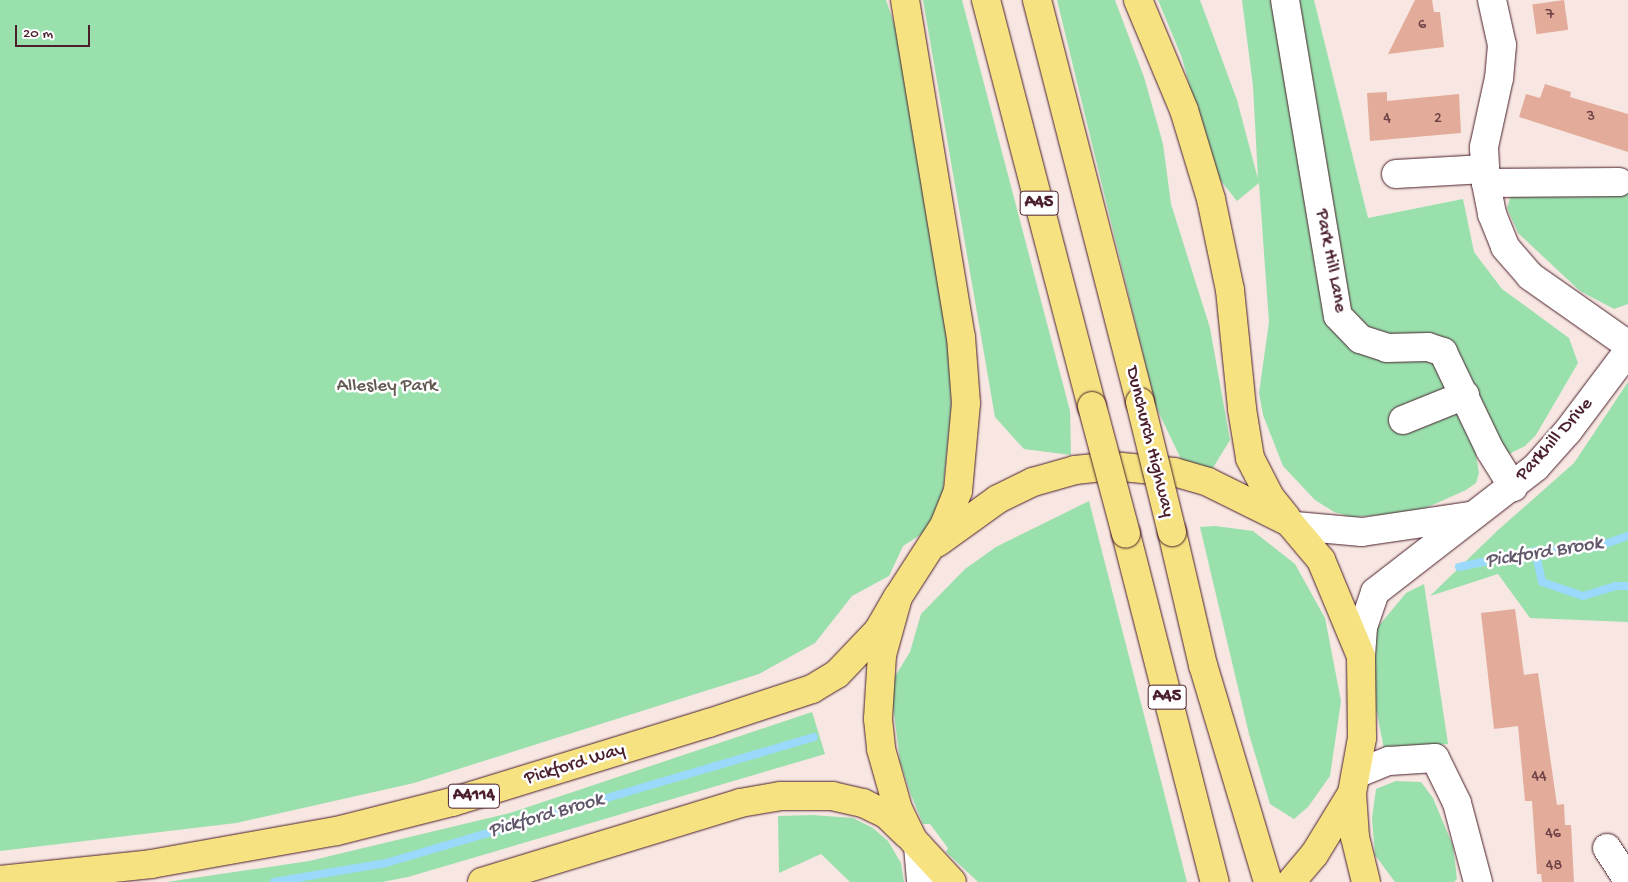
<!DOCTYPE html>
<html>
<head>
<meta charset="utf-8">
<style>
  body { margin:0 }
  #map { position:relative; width:1628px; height:882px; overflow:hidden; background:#f7e6e1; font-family:"Gochi Hand",sans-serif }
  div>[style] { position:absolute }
  .green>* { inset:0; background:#99e0ad }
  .stream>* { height:8px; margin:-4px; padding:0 4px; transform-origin:4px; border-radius:4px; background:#9ad9fc }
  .building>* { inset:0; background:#e3ac9a; transform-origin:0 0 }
  .roads { filter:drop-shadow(0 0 1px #4a1f2b) drop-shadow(0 0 1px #4a1f2b) }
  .minor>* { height:28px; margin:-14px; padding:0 14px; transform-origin:14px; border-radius:14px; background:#fff }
  .highway>* { height:28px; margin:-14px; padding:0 14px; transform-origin:14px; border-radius:14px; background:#f6e281 }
  .bridges { filter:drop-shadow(0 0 1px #4a1f2b) drop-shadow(0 0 1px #4a1f2b) }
  .highway-bridge>* { height:28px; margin:-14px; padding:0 14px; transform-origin:14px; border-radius:14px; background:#f6e281 }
  span { translate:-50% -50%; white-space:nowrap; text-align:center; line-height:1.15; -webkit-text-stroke:5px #fff; paint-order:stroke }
  .number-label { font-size:16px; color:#704247 }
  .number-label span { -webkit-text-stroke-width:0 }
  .shield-label span { padding:1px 4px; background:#fff; border:1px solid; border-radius:4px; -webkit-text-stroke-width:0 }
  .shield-label { font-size:18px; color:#4a1f2b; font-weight:700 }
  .street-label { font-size:19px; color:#4a1f2b }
  .park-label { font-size:19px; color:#625952 }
  .water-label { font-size:20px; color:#62576a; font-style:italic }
  .scale { position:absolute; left:15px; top:25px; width:75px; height:22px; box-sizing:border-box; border:2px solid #4a1f2b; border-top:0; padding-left:6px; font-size:15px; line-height:18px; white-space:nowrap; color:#4a1f2b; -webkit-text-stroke:4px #fff; paint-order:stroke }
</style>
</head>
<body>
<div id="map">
  <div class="green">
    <div style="clip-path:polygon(0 0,886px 0,903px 50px,949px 346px,951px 408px,942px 500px,928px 530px,903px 546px,889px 576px,852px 596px,815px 643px,759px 674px,414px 783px,236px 823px,0 851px)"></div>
    <div style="clip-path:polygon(923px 0,962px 0,1070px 411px,1071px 455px,1024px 449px,995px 417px)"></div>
    <div style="clip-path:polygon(1057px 0,1115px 0,1144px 77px,1163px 144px,1171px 204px,1210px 328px,1230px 440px,1211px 471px,1181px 459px,1156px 407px)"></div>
    <div style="clip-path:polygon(1158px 0,1200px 0,1237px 100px,1258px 179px,1253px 86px,1242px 0,1314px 0,1368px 218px,1463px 199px,1474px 252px,1502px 289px,1569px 338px,1578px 363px,1536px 435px,1525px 446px,1507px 455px,1490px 450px,1476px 455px,1479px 473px,1476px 483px,1466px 490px,1428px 507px,1399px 514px,1352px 517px,1334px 512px,1315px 500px,1283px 466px,1263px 415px,1259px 393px,1269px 322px,1259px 183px,1237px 201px,1213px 171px,1182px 58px)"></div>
    <div style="clip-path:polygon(1515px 182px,1628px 192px,1628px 304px,1614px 309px,1580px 291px,1518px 233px,1507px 208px)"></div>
    <div style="clip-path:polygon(1628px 382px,1628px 622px,1530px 618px,1498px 574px,1430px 596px,1497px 531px,1574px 463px)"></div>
    <div style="clip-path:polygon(1089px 501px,1187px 882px,978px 882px,946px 852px,948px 848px,930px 824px,923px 824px,911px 795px,900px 761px,893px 706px,894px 678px,910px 652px,921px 614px,965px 569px,996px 547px)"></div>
    <div style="clip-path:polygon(1215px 526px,1253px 531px,1295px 564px,1325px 618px,1341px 701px,1330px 776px,1308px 807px,1294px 819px,1270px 804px,1249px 734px,1200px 527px)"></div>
    <div style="clip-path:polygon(1424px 584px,1448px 744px,1384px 749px,1376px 708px,1374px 668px,1377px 628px,1406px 593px)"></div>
    <div style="clip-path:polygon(812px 712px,825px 754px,408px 877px,382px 882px,167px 882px,309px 861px,510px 813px)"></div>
    <div style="clip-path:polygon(1396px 781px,1421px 782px,1433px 798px,1453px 846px,1457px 879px,1454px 882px,1395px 882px,1375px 855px,1372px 818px,1376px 789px)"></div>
    <div style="clip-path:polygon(812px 815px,853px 818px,873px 828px,888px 841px,901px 863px,904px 882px,850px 882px,821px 854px,779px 873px,778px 816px)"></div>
  </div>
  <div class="stream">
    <div style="left:1535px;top:551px;width:32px;rotate:77deg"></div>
    <div style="left:1542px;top:582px;width:43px;rotate:18.9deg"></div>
    <div style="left:1583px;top:596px;width:34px;rotate:-17deg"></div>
    <div style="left:1615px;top:586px;width:13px"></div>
    <div style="left:1459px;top:567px;width:78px;rotate:-11.9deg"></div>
    <div style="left:1535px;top:551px;width:62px;rotate:-3.7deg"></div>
    <div style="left:1597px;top:547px;width:33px;rotate:-20deg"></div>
    <div style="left:274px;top:882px;width:114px;rotate:-9.6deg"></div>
    <div style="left:386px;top:863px;width:446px;rotate:-16.4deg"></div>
  </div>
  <div class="building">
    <div style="clip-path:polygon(1415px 0,1432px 0,1434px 12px,1440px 12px,1444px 47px,1388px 54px)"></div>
    <div style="left:1564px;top:0;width:30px;height:32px;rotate:82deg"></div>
    <div style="clip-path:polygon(1545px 84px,1571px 92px,1570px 97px,1628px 114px,1628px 152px,1519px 117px,1526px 94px,1540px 98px)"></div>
    <div style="clip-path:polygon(1387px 92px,1387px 101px,1459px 94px,1461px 133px,1370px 141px,1367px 93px)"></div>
    <div style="clip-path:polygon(1515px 609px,1524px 675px,1538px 673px,1557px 805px,1564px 804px,1565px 825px,1571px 825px,1574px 882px,1542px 882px,1541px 874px,1537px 874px,1532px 801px,1525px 801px,1518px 726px,1494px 729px,1481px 613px)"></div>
  </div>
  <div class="roads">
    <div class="minor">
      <div style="left:1285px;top:0;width:320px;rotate:80.5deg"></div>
      <div style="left:1338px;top:316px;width:32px;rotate:46deg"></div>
      <div style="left:1360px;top:339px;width:28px;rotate:18deg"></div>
      <div style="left:1387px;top:348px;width:41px;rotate:-1.4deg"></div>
      <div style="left:1428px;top:347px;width:16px;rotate:18deg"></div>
      <div style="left:1443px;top:352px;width:109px;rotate:64.4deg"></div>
      <div style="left:1490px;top:450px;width:44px;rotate:58.1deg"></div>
      <div style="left:1492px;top:0;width:46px;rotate:77.5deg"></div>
      <div style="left:1502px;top:45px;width:33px;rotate:95deg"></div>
      <div style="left:1499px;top:78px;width:71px;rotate:102.3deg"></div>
      <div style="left:1484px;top:147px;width:36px;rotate:87deg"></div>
      <div style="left:1486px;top:183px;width:32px;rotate:79deg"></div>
      <div style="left:1492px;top:214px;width:35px;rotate:68deg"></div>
      <div style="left:1505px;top:247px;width:38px;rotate:49deg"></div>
      <div style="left:1530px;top:276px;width:120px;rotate:35.1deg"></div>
      <div style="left:1396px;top:174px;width:89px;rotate:-3.2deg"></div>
      <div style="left:1486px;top:183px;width:133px;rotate:-0.4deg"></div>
      <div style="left:1403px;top:420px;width:67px;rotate:-22deg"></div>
      <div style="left:1295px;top:526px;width:67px;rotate:5.1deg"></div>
      <div style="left:1362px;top:532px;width:110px;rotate:-8.4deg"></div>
      <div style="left:1361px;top:656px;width:29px;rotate:-86deg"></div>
      <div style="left:1363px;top:627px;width:37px;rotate:-71deg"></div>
      <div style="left:1375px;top:592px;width:204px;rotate:-37.8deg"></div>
      <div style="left:1536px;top:467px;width:48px;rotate:-48.4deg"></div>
      <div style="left:1568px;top:431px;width:100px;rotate:-53.1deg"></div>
      <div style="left:1356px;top:774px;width:35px;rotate:-22deg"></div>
      <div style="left:1389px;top:761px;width:46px;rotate:-3.7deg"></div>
      <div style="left:1435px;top:758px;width:50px;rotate:63.9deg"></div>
      <div style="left:1457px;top:803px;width:82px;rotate:75.1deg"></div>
      <div style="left:918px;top:846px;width:36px;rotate:85deg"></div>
      <div style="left:1607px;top:848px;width:38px;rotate:57deg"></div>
    </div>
    <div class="highway">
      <div style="left:905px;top:0;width:342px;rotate:80.6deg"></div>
      <div style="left:961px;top:337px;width:66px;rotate:85.7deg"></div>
      <div style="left:966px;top:403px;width:88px;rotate:95.2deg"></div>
      <div style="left:958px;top:491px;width:35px;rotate:112deg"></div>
      <div style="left:945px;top:524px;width:87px;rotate:122.8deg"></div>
      <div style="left:898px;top:597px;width:60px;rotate:105.4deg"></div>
      <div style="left:882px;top:655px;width:64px;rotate:93.6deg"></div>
      <div style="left:878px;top:719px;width:30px;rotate:84deg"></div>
      <div style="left:881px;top:749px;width:62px;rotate:74.2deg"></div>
      <div style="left:898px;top:809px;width:34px;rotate:64deg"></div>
      <div style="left:913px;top:840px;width:57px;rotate:47.1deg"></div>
      <div style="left:986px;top:0;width:420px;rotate:75.4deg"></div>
      <div style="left:1037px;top:0;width:415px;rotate:75.6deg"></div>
      <div style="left:1138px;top:0;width:119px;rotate:67.3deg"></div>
      <div style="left:1184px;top:110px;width:93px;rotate:73.1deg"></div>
      <div style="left:1211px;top:199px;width:93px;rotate:78.2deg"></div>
      <div style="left:1230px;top:290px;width:120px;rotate:84.2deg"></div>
      <div style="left:1242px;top:409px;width:50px;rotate:80.7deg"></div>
      <div style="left:1250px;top:458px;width:44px;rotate:62.9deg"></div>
      <div style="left:1270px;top:497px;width:26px;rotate:51deg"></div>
      <div style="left:1172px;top:532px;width:137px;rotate:76.9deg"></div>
      <div style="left:1203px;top:665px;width:227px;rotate:73.3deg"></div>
      <div style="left:1126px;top:534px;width:359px;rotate:75.7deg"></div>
      <div style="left:937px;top:543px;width:75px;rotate:-35.8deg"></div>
      <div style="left:998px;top:499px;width:39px;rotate:-26deg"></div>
      <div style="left:1033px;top:482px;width:44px;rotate:-15.9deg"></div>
      <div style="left:1075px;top:470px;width:37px;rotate:-6deg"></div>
      <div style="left:1112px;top:466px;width:62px;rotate:5.5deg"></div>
      <div style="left:1174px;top:472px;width:35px;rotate:16deg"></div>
      <div style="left:1208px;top:482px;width:90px;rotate:26.3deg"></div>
      <div style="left:1289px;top:522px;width:50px;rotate:49.9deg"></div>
      <div style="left:1321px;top:560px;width:104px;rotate:67.4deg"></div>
      <div style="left:1361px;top:656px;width:82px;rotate:89.3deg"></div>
      <div style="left:1362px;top:738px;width:56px;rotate:100.3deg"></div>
      <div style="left:1352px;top:793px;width:44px;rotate:86.1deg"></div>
      <div style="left:1355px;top:837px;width:46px;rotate:76.3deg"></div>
      <div style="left:0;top:880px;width:152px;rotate:-6deg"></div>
      <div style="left:151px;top:864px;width:189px;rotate:-10.1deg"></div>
      <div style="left:337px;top:831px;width:119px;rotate:-14.2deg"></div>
      <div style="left:452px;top:802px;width:269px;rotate:-17.1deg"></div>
      <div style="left:709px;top:723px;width:108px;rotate:-18.3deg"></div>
      <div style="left:812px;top:689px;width:29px;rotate:-31deg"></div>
      <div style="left:837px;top:674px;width:59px;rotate:-46.4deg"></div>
      <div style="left:878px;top:631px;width:39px;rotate:-60deg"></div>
      <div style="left:482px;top:882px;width:270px;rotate:-17deg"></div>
      <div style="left:740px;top:803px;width:42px;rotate:-9.7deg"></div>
      <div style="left:781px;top:796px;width:51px"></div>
      <div style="left:832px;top:796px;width:32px;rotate:13deg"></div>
      <div style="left:863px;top:803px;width:25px;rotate:26deg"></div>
      <div style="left:886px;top:814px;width:29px;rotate:44deg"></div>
      <div style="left:1291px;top:882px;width:35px;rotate:-50deg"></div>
      <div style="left:1314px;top:855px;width:73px;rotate:-58.5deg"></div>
    </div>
  </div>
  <div class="bridges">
    <div class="highway-bridge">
      <div style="left:1140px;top:402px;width:134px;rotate:76.2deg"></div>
      <div style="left:1092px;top:406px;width:132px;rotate:75.1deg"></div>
    </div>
  </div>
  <div class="number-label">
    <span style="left:1550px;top:16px">7</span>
    <span style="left:1422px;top:26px">6</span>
    <span style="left:1591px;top:118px">3</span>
    <span style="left:1387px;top:120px">4</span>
    <span style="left:1438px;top:120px">2</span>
    <span style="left:1539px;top:778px">44</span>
    <span style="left:1553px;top:835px">46</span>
    <span style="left:1554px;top:867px">48</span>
  </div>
  <div class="shield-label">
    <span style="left:1039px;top:203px">A45</span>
    <span style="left:1167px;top:697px">A45</span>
    <span style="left:474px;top:796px">A4114</span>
  </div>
  <div class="street-label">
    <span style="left:1330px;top:261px;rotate:79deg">Park Hill Lane</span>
    <span style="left:1555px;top:440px;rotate:-48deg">Parkhill Drive</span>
    <span style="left:1149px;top:442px;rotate:76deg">Dunchurch Highway</span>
    <span style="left:575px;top:765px;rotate:-17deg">Pickford Way</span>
  </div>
  <div class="park-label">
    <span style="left:387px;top:387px">Allesley Park</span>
  </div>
  <div class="water-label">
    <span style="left:1544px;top:553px;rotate:-9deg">Pickford Brook</span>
    <span style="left:546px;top:816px;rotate:-16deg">Pickford Brook</span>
  </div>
  <div class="scale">20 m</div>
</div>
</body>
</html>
